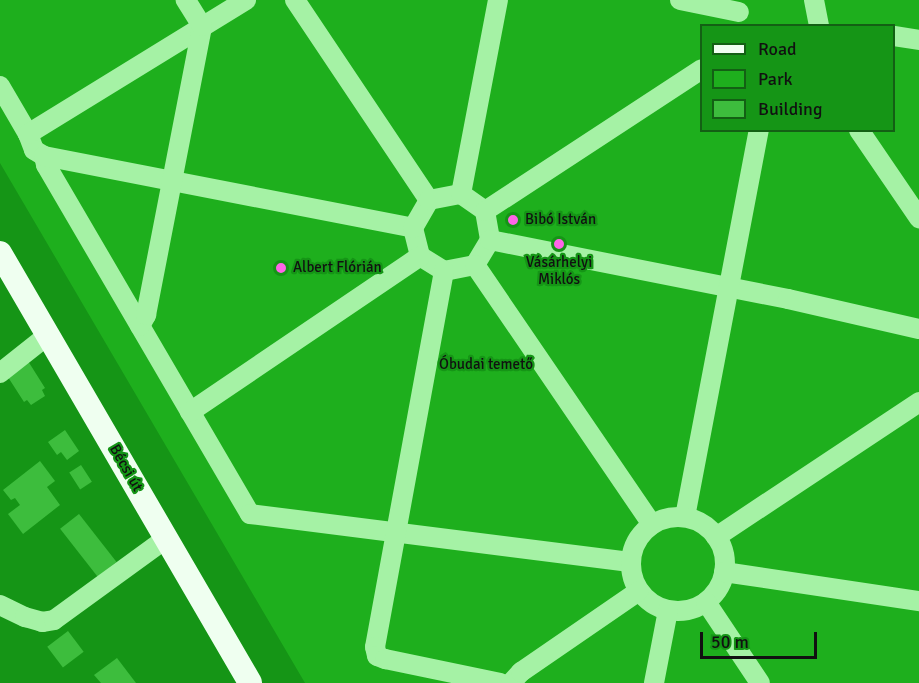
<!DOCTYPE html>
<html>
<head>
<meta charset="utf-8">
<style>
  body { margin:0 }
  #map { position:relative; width:919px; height:683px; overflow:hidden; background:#159516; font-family:Signika,sans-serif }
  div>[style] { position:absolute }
  .green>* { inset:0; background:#1eaf1d }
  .building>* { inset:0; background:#3dbd3d; transform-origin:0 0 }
  .minor>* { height:20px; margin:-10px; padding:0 10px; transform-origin:10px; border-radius:10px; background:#a5f2a5 }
  .minor>.ring { margin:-10px; padding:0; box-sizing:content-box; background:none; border:20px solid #a5f2a5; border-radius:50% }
  .major>* { height:24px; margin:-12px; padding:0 12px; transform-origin:12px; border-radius:12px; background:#effff0 }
  .dots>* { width:16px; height:16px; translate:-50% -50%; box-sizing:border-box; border:3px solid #159516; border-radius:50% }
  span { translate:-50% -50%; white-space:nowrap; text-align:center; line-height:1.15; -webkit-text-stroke:4.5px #159516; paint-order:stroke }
  .poi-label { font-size:15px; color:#111 }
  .left { translate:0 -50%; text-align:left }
  .park-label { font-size:15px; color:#111 }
  .street-label { font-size:15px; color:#111 }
  .legend { position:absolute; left:700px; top:24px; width:195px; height:108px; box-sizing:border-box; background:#159516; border:2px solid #136014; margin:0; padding:8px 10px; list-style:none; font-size:18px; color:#111 }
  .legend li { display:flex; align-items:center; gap:12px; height:30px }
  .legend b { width:30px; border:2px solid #136014 }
  .scale { position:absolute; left:700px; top:632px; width:117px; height:27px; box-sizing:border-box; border:3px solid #111; border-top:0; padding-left:8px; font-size:18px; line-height:21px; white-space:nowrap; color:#111; -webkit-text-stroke:4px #159516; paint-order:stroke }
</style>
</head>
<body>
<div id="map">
  <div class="green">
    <div style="clip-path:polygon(evenodd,0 0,919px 0,919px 683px,305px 683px,0 163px,0 0,702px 26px,894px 26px,894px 130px,702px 130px,702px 26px)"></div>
  </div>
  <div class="building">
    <div style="clip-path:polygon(28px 361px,45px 388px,42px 390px,45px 396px,31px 405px,27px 400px,24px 402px,6px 374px)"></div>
    <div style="clip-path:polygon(65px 430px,79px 451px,67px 460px,61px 452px,57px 455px,48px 442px)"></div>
    <div style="clip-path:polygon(40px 461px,55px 481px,47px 487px,60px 505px,23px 534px,8px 514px,20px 505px,15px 498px,11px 500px,3px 490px)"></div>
    <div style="left:81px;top:465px;width:20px;height:14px;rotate:57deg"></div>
    <div style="left:79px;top:514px;width:61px;height:24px;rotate:52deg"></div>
    <div style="left:68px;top:631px;width:26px;height:26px;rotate:53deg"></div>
    <div style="clip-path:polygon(117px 658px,136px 683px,101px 683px,94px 675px)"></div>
  </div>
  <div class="minor">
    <div style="left:295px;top:0;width:241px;rotate:56.2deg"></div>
    <div style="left:680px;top:0;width:60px;rotate:11.5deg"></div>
    <div style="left:814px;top:0;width:26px;rotate:79deg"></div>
    <div style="left:894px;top:36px;width:25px;rotate:9deg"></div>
    <div style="left:0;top:86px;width:56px;rotate:59.7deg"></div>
    <div style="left:28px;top:134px;width:17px;rotate:69deg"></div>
    <div style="left:34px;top:150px;width:12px;rotate:31deg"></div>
    <div style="left:44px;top:156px;width:9px;rotate:77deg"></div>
    <div style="left:46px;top:165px;width:404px;rotate:59.7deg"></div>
    <div style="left:250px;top:514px;width:383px;rotate:7.2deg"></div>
    <div style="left:859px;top:130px;width:107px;rotate:55.7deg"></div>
    <div style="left:28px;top:134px;width:256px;rotate:-31.6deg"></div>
    <div style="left:44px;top:156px;width:376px;rotate:11deg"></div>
    <div style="left:461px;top:194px;width:29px;rotate:35deg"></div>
    <div style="left:485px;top:211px;width:29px;rotate:80deg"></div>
    <div style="left:490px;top:240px;width:29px;rotate:121deg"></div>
    <div style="left:475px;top:265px;width:32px;rotate:169deg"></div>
    <div style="left:444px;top:271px;width:28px;rotate:-148deg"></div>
    <div style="left:420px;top:256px;width:29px;rotate:-104deg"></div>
    <div style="left:413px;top:228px;width:32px;rotate:-60deg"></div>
    <div style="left:429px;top:200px;width:33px;rotate:-11deg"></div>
    <div style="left:461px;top:194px;width:197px;rotate:-79.2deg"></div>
    <div style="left:485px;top:211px;width:259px;rotate:-33.2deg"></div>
    <div style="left:490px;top:240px;width:304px;rotate:11.2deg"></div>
    <div style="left:788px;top:299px;width:134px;rotate:12.9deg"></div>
    <div style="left:475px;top:265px;width:314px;rotate:55.7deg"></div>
    <div style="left:444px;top:271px;width:382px;rotate:100.4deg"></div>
    <div style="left:375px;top:647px;width:9px;rotate:77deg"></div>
    <div style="left:377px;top:656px;width:9px;rotate:21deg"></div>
    <div style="left:385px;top:659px;width:118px;rotate:11.7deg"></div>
    <div style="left:140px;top:326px;width:13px;rotate:-61deg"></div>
    <div style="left:146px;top:315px;width:294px;rotate:-79deg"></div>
    <div style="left:202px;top:26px;width:31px;rotate:-122deg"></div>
    <div style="left:0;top:373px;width:61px;rotate:-38.4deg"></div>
    <div style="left:190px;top:412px;width:278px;rotate:-34.1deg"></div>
    <div style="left:685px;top:517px;width:394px;rotate:-79.2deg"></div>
    <div class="ring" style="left:631px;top:517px;width:74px;height:74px"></div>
    <div style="left:716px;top:537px;width:244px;rotate:-33.6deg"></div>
    <div style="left:724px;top:572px;width:197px;rotate:8.5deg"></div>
    <div style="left:706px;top:602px;width:97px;rotate:56.3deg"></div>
    <div style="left:0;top:605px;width:28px;rotate:26deg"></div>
    <div style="left:25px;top:617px;width:18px;rotate:16deg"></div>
    <div style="left:42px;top:622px;width:12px;rotate:-9deg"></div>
    <div style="left:54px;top:620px;width:140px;rotate:-36deg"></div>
    <div style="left:511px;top:683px;width:15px;rotate:-48deg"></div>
    <div style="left:521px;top:672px;width:143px;rotate:-34.5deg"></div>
    <div style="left:654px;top:683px;width:74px;rotate:-79.1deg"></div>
  </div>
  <div class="major">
    <div style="left:0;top:253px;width:497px;rotate:59.8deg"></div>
  </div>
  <div class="dots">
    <div style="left:513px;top:220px;background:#ff65e7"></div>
    <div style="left:559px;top:244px;background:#ff65e7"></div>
    <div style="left:281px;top:268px;background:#ff65e7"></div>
  </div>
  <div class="poi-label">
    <span class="left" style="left:525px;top:220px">Bibó István</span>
    <span style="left:559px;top:271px">Vásárhelyi<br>Miklós</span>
    <span class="left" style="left:293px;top:268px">Albert Flórián</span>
  </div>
  <div class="park-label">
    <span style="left:486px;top:365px">Óbudai temető</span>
  </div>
  <div class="street-label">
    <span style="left:126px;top:468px;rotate:60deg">Bécsi út</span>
  </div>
  <ul class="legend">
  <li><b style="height:8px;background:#effff0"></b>Road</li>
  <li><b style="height:16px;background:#1eaf1d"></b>Park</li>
  <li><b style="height:16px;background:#3dbd3d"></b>Building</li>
  </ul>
  <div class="scale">50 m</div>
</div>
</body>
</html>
